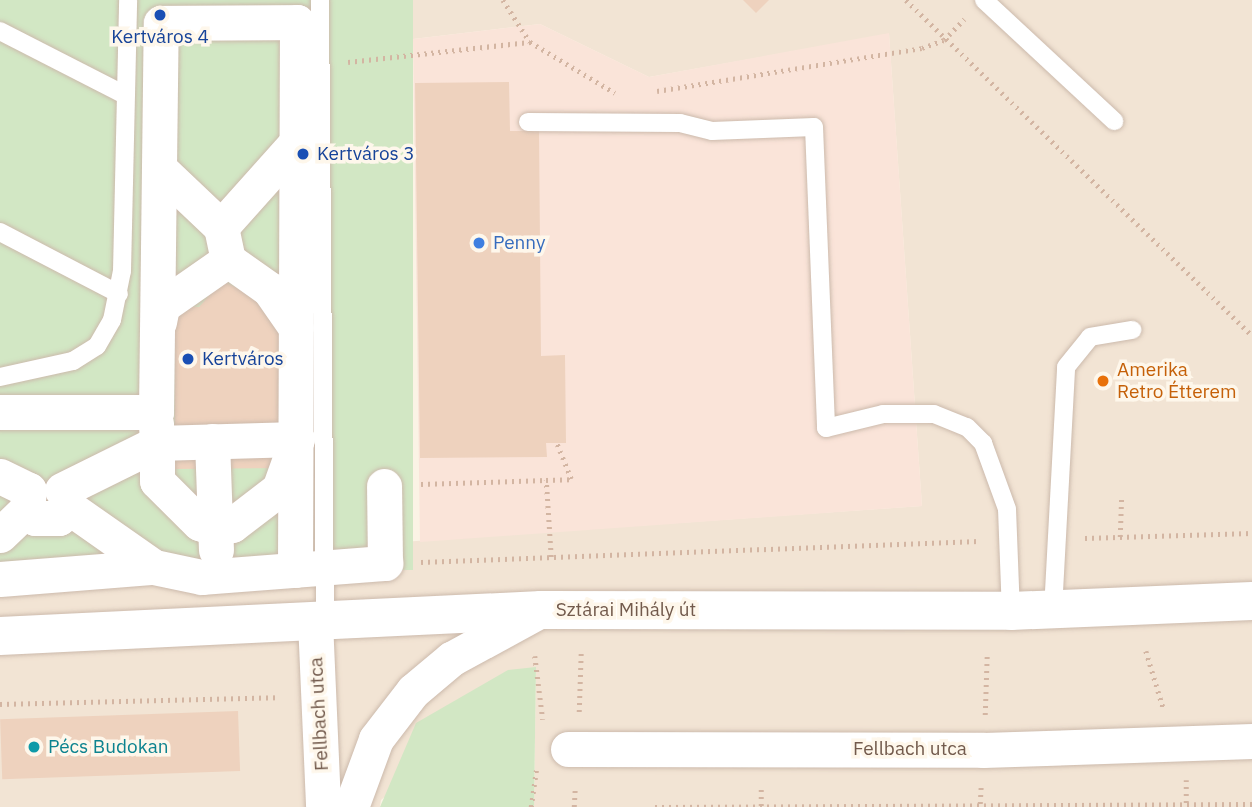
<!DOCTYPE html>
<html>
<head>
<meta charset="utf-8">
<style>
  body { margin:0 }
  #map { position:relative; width:1252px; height:807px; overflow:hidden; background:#fbf3e5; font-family:"IBM Plex Sans",sans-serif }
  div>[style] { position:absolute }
  .residential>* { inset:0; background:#f2e4d4 }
  .commercial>* { inset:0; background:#fae4d9 }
  .green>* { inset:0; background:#d2e7c4; transform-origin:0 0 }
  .building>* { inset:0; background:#eed2be; transform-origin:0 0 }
  .path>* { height:4.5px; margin-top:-2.25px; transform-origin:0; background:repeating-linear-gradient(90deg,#d3b5a2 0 2px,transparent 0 7px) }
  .roads { filter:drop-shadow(0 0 2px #ccbaac) drop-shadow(0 0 2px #ccbaac) }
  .lane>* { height:18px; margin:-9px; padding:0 9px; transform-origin:9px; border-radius:9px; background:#fff }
  .street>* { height:35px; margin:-17.5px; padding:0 17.5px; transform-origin:17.5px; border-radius:17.5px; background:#fff }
  .secondary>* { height:38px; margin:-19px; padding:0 19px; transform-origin:19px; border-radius:19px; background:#fff }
  .dots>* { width:19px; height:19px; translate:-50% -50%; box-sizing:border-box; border:4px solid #fef7eb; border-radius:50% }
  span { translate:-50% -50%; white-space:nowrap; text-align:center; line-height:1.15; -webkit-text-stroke:7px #fef7eb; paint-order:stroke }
  .transit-label { font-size:19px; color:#164399 }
  .left { translate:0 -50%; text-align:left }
  .shop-label { font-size:19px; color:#366cbe }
  .food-label { font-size:19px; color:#c56008 }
  .street-label { font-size:19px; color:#725a4c }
  .culture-label { font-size:19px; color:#0d838f }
</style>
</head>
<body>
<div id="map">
  <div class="residential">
    <div style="clip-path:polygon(413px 0,1252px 0,1252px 807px,534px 807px,536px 668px,381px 800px,380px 807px,0 807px,0 570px,922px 506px,889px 34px,649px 77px,540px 24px,413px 39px)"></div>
  </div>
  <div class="commercial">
    <div style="clip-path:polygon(540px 24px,649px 77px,889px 33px,922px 506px,420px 542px,413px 39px)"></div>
  </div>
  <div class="green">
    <div style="left:0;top:0;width:413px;height:570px"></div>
    <div style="clip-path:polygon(536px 667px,534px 807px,380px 807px,416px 723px,508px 670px)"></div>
  </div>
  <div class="building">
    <div style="clip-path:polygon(743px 0,769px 0,756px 13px)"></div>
    <div style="clip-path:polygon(509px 82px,510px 131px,539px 131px,541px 356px,565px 355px,566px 443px,546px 443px,547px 457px,420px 458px,415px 83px)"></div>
    <div style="clip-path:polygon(222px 281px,286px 311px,290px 468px,175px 469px,175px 306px,199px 307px)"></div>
    <div style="left:238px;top:711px;width:60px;height:238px;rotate:88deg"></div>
  </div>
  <div class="path">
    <div style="left:503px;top:0;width:50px;rotate:57.3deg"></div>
    <div style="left:906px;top:0;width:482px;rotate:44.1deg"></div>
    <div style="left:348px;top:62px;width:183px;rotate:-6.3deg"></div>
    <div style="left:530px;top:42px;width:99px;rotate:31deg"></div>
    <div style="left:657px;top:91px;width:268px;rotate:-9.2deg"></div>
    <div style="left:922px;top:48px;width:23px;rotate:-20deg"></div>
    <div style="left:944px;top:40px;width:29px;rotate:-46deg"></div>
    <div style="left:421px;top:484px;width:125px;rotate:-1.8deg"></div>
    <div style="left:1120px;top:537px;width:38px;rotate:-88deg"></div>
    <div style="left:1085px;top:538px;width:167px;rotate:-1.7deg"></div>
    <div style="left:551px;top:557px;width:77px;rotate:-93.7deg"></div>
    <div style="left:546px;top:480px;width:25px;rotate:-2deg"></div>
    <div style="left:571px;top:479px;width:38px;rotate:-112deg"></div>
    <div style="left:421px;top:562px;width:558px;rotate:-2.16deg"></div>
    <div style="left:1146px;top:651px;width:59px;rotate:73.1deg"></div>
    <div style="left:535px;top:656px;width:64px;rotate:82.9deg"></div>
    <div style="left:0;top:704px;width:280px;rotate:-1.4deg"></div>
    <div style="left:579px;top:712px;width:60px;rotate:-88.1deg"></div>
    <div style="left:985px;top:715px;width:59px;rotate:-88.1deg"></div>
    <div style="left:1186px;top:803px;width:23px;rotate:-90deg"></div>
    <div style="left:980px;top:804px;width:18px;rotate:-87deg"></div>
    <div style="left:761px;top:806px;width:20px;rotate:-90deg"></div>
    <div style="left:531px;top:807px;width:37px;rotate:-82deg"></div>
    <div style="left:574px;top:807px;width:20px;rotate:-87deg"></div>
    <div style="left:655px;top:807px;width:597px;rotate:-0.29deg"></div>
  </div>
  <div class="roads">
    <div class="lane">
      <div style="left:320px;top:0;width:620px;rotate:89.54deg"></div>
      <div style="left:984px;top:0;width:178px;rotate:42.9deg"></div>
      <div style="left:0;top:31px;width:138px;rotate:27.1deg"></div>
      <div style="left:528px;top:122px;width:152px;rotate:0.4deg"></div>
      <div style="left:680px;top:123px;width:33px;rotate:14deg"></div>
      <div style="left:712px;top:131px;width:102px;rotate:-2.2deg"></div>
      <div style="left:814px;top:127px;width:301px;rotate:87.7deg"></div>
      <div style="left:826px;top:428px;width:59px;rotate:-13.8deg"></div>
      <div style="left:883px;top:414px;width:51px"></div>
      <div style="left:934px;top:414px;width:35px;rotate:22deg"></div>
      <div style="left:967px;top:427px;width:23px;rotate:45deg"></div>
      <div style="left:983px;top:443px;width:70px;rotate:70deg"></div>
      <div style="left:1007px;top:509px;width:102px;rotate:87.8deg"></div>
      <div style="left:0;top:232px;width:134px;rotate:27.5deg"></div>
      <div style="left:0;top:377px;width:75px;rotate:-12.4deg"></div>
      <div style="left:73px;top:361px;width:28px;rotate:-32deg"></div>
      <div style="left:97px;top:346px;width:30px;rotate:-60deg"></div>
      <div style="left:112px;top:320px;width:50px;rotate:-78.5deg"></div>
      <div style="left:122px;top:271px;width:271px;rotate:-88.7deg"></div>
      <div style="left:1053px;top:610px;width:243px;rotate:-86.9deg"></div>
      <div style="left:1066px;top:367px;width:38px;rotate:-51deg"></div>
      <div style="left:1090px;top:337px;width:43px;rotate:-9.5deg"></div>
    </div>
    <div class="street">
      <div style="left:162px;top:171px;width:81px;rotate:43.5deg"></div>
      <div style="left:228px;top:260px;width:50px;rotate:35.3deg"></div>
      <div style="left:269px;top:289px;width:47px;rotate:55.3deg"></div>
      <div style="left:159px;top:322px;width:16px;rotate:-79deg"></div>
      <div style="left:162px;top:306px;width:80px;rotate:-34.9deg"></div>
      <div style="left:228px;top:260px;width:34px;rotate:-102deg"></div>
      <div style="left:221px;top:227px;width:114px;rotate:-48.2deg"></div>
      <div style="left:0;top:412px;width:156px"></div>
      <div style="left:156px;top:412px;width:389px;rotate:-89.3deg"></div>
      <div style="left:161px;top:23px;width:136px;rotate:-0.4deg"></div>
      <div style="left:297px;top:22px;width:548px;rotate:90.21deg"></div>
      <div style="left:297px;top:439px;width:53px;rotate:109.8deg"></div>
      <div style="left:279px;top:489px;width:59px;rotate:142.5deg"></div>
      <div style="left:232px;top:525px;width:17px;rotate:167deg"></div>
      <div style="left:215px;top:529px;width:17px;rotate:-159deg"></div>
      <div style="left:199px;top:523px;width:59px;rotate:-135deg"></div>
      <div style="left:157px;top:481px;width:38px;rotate:-90deg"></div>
      <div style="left:157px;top:443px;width:140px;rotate:-1.6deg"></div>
      <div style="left:212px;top:441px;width:109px;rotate:87.9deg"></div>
      <div style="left:0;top:476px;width:32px;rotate:26deg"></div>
      <div style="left:29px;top:490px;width:19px;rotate:96deg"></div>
      <div style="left:27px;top:509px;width:12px;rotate:48deg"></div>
      <div style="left:35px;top:518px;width:24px"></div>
      <div style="left:59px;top:518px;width:14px;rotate:-56deg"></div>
      <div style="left:67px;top:506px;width:106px;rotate:35deg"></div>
      <div style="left:62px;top:490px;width:106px;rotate:-26.3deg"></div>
      <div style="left:157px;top:443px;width:20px;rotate:-93deg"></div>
      <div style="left:0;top:535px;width:37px;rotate:-44deg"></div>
      <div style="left:0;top:579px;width:154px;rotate:-4.5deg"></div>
      <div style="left:154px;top:567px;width:49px;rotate:11.8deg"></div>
      <div style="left:202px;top:577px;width:184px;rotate:-4.4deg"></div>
      <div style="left:385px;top:563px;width:77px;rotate:-90.7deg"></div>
      <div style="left:315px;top:621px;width:186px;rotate:87.5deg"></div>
      <div style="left:568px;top:749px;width:415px;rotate:0.1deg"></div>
      <div style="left:983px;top:750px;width:269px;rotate:-1.9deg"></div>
      <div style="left:351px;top:807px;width:72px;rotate:-69.8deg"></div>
      <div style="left:376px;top:739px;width:61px;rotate:-52.4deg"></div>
      <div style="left:413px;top:691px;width:50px;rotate:-40.1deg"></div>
      <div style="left:451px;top:659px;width:102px;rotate:-28.6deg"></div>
    </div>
    <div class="secondary">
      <div style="left:0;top:636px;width:542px;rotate:-2.75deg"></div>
      <div style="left:541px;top:610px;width:470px;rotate:0.1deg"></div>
      <div style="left:1011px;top:611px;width:241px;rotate:-2.4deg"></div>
    </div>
  </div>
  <div class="dots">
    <div style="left:160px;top:15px;background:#1a4fb4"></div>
    <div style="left:303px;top:154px;background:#1a4fb4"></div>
    <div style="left:479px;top:243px;background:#3f7fe0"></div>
    <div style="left:188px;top:359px;background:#1a4fb4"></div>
    <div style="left:1103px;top:381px;background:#e8710a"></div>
    <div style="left:34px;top:747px;background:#0f9aa8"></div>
  </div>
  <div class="transit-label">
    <span style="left:160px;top:37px">Kertváros 4</span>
    <span class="left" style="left:317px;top:154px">Kertváros 3</span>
    <span class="left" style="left:202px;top:359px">Kertváros</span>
  </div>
  <div class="shop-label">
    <span class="left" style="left:493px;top:243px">Penny</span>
  </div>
  <div class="food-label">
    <span class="left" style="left:1117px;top:381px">Amerika<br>Retro Étterem</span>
  </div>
  <div class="street-label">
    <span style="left:626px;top:610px">Sztárai Mihály út</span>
    <span style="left:319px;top:714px;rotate:-93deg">Fellbach utca</span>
    <span style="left:910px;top:749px">Fellbach utca</span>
  </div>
  <div class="culture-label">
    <span class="left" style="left:48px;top:747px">Pécs Budokan</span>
  </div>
</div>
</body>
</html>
